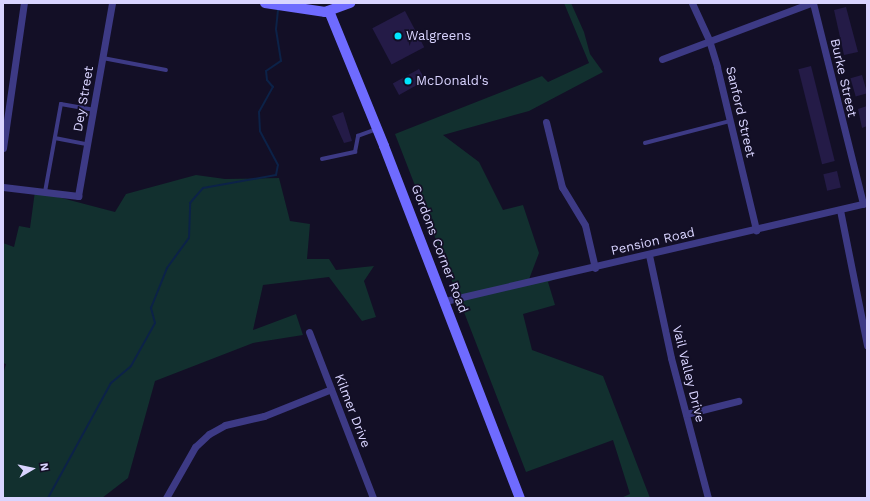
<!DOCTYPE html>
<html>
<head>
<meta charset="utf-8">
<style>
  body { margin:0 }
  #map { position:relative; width:870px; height:501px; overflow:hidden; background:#130f26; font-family:"Work Sans",sans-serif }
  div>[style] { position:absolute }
  .green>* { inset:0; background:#12302f }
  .stream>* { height:2px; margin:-1px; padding:0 1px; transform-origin:1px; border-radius:1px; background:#0c2248 }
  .building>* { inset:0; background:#241b47; transform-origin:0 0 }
  .lane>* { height:3.5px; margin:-1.75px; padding:0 1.75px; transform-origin:1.75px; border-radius:1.75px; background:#3d3a85 }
  .street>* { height:7px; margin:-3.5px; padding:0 3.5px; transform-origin:3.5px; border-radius:3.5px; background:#3d3a85 }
  .secondary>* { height:10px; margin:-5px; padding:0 5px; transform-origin:5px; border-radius:5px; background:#6f6bff }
  .dots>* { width:11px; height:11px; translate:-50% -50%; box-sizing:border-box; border:2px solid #130f26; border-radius:50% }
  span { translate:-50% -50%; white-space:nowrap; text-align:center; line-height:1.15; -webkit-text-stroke:3.5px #130f26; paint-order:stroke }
  .poi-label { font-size:13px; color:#d9d4ff }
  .left { translate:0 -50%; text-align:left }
  .street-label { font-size:13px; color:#d9d4ff }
  .frame { position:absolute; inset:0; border:4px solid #d9d4ff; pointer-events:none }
  .north { position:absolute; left:12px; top:449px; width:40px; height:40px; -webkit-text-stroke:3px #130f26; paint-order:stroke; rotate:81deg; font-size:11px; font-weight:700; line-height:16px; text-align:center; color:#d9d4ff }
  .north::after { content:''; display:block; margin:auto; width:14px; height:18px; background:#d9d4ff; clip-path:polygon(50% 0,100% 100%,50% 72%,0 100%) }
</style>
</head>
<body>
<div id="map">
  <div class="green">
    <div style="clip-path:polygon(564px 3px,571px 3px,584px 32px,590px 54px,603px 72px,529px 111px,443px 135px,479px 162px,503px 210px,523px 205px,539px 253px,528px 282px,558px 278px,548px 282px,555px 305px,523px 314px,532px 350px,603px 376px,650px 498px,621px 498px,630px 494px,613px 440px,526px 472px,395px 134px,542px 76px,548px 82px,589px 63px)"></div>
    <div style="clip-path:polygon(196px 175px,225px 179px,279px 178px,290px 221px,310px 224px,307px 259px,329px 259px,336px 270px,374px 266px,364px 281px,376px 317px,362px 321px,329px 277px,263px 285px,253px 330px,296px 314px,303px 335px,253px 343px,155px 381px,128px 478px,102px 498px,3px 498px,3px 374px,6px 364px,3px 363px,3px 243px,14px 247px,19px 226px,30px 228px,35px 191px,115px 212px,126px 194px)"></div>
  </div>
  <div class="stream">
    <div style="left:48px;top:498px;width:131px;rotate:-61.3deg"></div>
    <div style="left:111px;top:383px;width:26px;rotate:-40deg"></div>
    <div style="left:131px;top:366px;width:49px;rotate:-60.8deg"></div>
    <div style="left:155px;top:323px;width:16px;rotate:-105deg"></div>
    <div style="left:151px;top:308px;width:43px;rotate:-68.2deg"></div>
    <div style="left:167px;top:268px;width:37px;rotate:-54deg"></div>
    <div style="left:189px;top:238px;width:35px;rotate:-88deg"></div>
    <div style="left:190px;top:203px;width:20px;rotate:-49deg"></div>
    <div style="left:203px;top:188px;width:74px;rotate:-10.1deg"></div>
    <div style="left:276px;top:175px;width:10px;rotate:-79deg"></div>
    <div style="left:278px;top:165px;width:38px;rotate:-118deg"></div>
    <div style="left:260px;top:131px;width:19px;rotate:-93deg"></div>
    <div style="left:259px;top:112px;width:29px;rotate:-61deg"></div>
    <div style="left:273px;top:87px;width:9px;rotate:-131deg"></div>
    <div style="left:267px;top:80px;width:9px;rotate:-96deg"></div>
    <div style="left:266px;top:71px;width:18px;rotate:-34deg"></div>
    <div style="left:281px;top:61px;width:32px;rotate:-99deg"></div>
    <div style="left:276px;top:29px;width:20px;rotate:-84deg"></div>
  </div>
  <div class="building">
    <div style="clip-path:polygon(846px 7px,858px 52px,844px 55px,834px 10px)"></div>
    <div style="left:405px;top:11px;width:41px;height:37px;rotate:62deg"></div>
    <div style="left:811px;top:66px;width:98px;height:13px;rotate:76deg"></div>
    <div style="left:419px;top:69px;width:13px;height:30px;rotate:61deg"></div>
    <div style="left:862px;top:75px;width:19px;height:12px;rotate:74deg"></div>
    <div style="clip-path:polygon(867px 106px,867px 126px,862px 128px,858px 109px)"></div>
    <div style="clip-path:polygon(343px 112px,352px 141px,344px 143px,332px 116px)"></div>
    <div style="left:837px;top:171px;width:17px;height:14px;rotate:77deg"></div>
  </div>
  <div class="lane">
    <div style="left:103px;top:58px;width:64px;rotate:10.8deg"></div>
    <div style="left:55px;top:138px;width:33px;rotate:11deg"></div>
    <div style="left:645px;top:143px;width:88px;rotate:-14.5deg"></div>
    <div style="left:322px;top:159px;width:34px;rotate:-12deg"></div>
    <div style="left:355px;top:152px;width:16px;rotate:-79deg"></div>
    <div style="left:358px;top:136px;width:20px;rotate:-20deg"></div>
    <div style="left:45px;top:192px;width:89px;rotate:-79.7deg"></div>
    <div style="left:61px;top:104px;width:34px;rotate:10deg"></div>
  </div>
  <div class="street">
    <div style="left:692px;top:3px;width:41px;rotate:65.3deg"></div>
    <div style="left:709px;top:40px;width:28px;rotate:73deg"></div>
    <div style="left:717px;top:67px;width:168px;rotate:76.5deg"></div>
    <div style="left:813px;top:3px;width:207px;rotate:76deg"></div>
    <div style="left:662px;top:59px;width:159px;rotate:-20.6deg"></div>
    <div style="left:546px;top:122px;width:67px;rotate:76.2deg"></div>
    <div style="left:562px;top:187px;width:44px;rotate:58.8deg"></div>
    <div style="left:585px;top:225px;width:44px;rotate:76.9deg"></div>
    <div style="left:3px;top:148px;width:147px;rotate:-81.8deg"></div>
    <div style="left:3px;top:187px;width:76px;rotate:6.8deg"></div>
    <div style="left:78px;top:196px;width:196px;rotate:-80deg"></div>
    <div style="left:840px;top:210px;width:138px;rotate:78.7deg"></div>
    <div style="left:649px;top:255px;width:105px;rotate:77.9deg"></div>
    <div style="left:671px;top:358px;width:145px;rotate:75.2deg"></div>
    <div style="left:445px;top:301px;width:433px;rotate:-13.1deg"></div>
    <div style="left:309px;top:332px;width:178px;rotate:68.9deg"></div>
    <div style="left:686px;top:414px;width:54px;rotate:-14deg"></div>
    <div style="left:166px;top:498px;width:59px;rotate:-60.4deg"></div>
    <div style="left:195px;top:447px;width:19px;rotate:-43deg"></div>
    <div style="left:209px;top:434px;width:18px;rotate:-29deg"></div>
    <div style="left:225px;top:425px;width:40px;rotate:-13deg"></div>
    <div style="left:264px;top:416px;width:72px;rotate:-21.9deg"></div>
  </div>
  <div class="secondary">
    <div style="left:265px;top:3px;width:61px;rotate:8.5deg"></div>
    <div style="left:325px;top:12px;width:27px;rotate:-20deg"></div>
    <div style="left:329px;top:11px;width:146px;rotate:67.8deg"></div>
    <div style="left:384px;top:146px;width:377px;rotate:68.9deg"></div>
  </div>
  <div class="dots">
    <div style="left:398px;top:36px;background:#00e5ff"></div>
    <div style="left:408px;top:81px;background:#00e5ff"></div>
  </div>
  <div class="poi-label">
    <span class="left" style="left:406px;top:36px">Walgreens</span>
    <span class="left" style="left:416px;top:81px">McDonald's</span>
  </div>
  <div class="street-label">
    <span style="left:843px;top:78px;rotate:77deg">Burke Street</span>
    <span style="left:84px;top:99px;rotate:-80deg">Dey Street</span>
    <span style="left:740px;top:112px;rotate:77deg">Sanford Street</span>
    <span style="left:653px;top:242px;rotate:-13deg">Pension Road</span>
    <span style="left:439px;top:249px;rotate:69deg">Gordons Corner Road</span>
    <span style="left:688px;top:374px;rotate:76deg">Vail Valley Drive</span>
    <span style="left:352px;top:411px;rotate:69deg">Kilmer Drive</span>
  </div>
  <div class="frame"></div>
  <div class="north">N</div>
</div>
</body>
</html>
